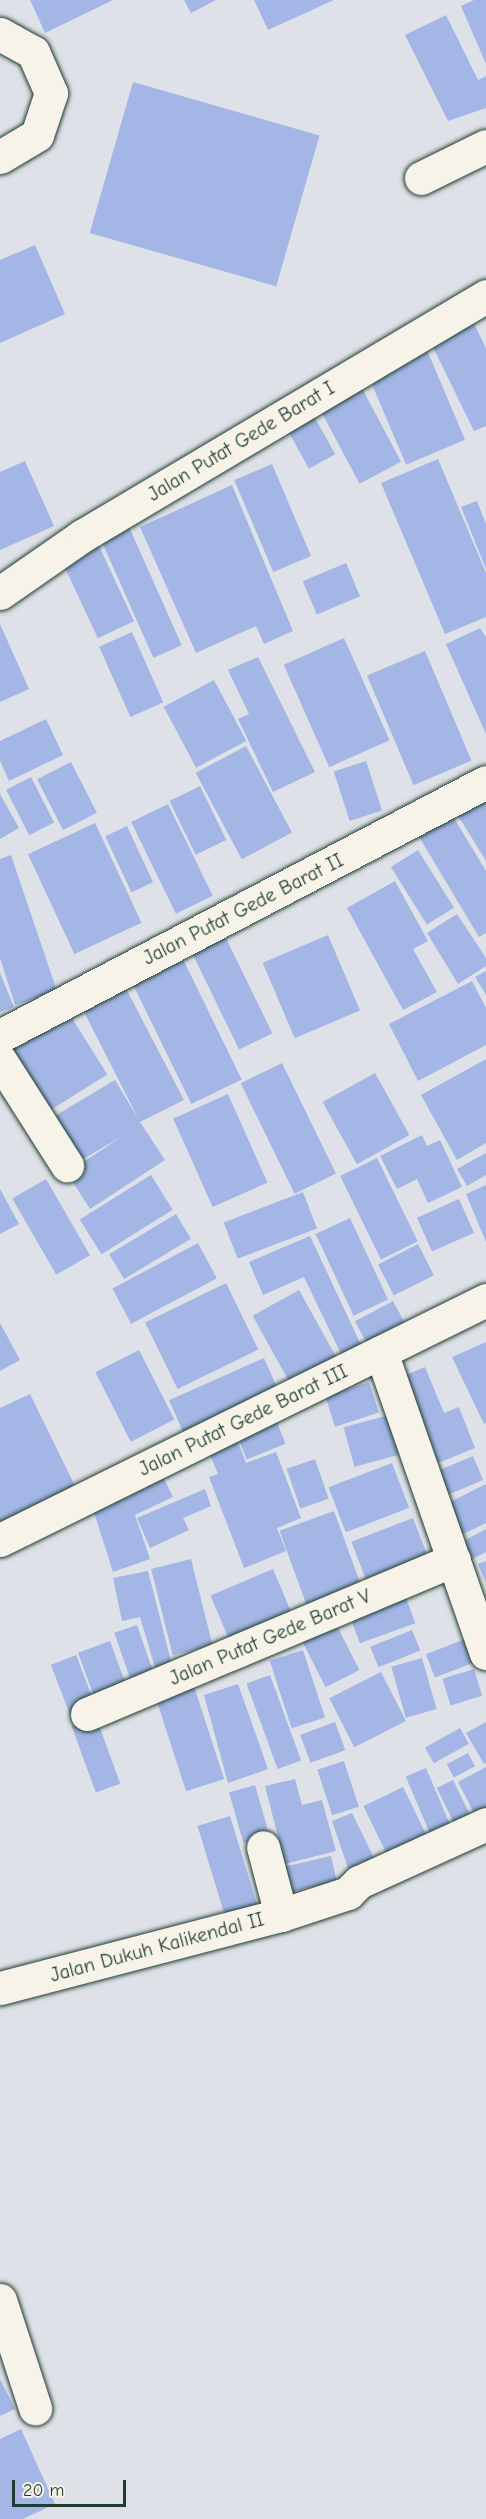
<!DOCTYPE html>
<html>
<head>
<meta charset="utf-8">
<style>
  body { margin:0 }
  #map { position:relative; width:486px; height:2519px; overflow:hidden; background:#dee1e7; font-family:"Comic Neue",sans-serif }
  div>[style] { position:absolute }
  .building>* { inset:0; background:#a3b6e5; transform-origin:0 0 }
  .roads { filter:drop-shadow(0 0 2px #1f3d34) drop-shadow(0 0 2px #1f3d34) }
  .minor>* { height:33px; margin:-16.5px; padding:0 16.5px; transform-origin:16.5px; border-radius:16.5px; background:#f7f3e8 }
  span { translate:-50% -50%; white-space:nowrap; text-align:center; line-height:1.15; -webkit-text-stroke:4.5px #f7f3e8; paint-order:stroke }
  .street-label { font-size:20px; color:#1f3d34 }
  .scale { position:absolute; left:12px; top:2480px; width:114px; height:27px; box-sizing:border-box; border:3px solid #1f3d34; border-top:0; padding-left:8px; font-size:18px; line-height:21px; white-space:nowrap; color:#1f3d34; -webkit-text-stroke:4px #f7f3e8; paint-order:stroke }
</style>
</head>
<body>
<div id="map">
  <div class="building">
    <div style="clip-path:polygon(30px 0,113px 0,45px 33px)"></div>
    <div style="clip-path:polygon(184px 0,216px 0,191px 13px)"></div>
    <div style="clip-path:polygon(254px 0,334px 0,268px 30px)"></div>
    <div style="clip-path:polygon(474px 0,486px 0,486px 64px,461px 6px)"></div>
    <div style="clip-path:polygon(446px 15px,478px 80px,486px 76px,486px 108px,448px 121px,405px 35px)"></div>
    <div style="left:133px;top:82px;width:194px;height:157px;rotate:16deg"></div>
    <div style="clip-path:polygon(35px 245px,65px 314px,0 343px,0 260px)"></div>
    <div style="clip-path:polygon(473px 322px,486px 348px,486px 426px,474px 431px,431px 343px)"></div>
    <div style="left:424px;top:343px;width:105px;height:64px;rotate:67deg"></div>
    <div style="left:356px;top:377px;width:96px;height:47px;rotate:62deg"></div>
    <div style="left:309px;top:407px;width:54px;height:30px;rotate:61deg"></div>
    <div style="clip-path:polygon(438px 459px,486px 573px,486px 617px,445px 634px,381px 483px)"></div>
    <div style="clip-path:polygon(25px 461px,54px 526px,0 550px,0 472px)"></div>
    <div style="left:272px;top:464px;width:100px;height:41px;rotate:67deg"></div>
    <div style="clip-path:polygon(232px 485px,293px 631px,264px 644px,256px 626px,196px 653px,140px 527px)"></div>
    <div style="clip-path:polygon(477px 501px,486px 524px,486px 569px,461px 507px)"></div>
    <div style="left:126px;top:520px;width:137px;height:31px;rotate:66deg"></div>
    <div style="left:99px;top:546px;width:83px;height:40px;rotate:65deg"></div>
    <div style="left:346px;top:563px;width:36px;height:47px;rotate:67deg"></div>
    <div style="clip-path:polygon(0 624px,29px 689px,0 702px)"></div>
    <div style="clip-path:polygon(480px 628px,486px 637px,486px 734px,446px 644px)"></div>
    <div style="left:132px;top:632px;width:77px;height:36px;rotate:66deg"></div>
    <div style="left:344px;top:638px;width:112px;height:66px;rotate:66deg"></div>
    <div style="left:425px;top:651px;width:119px;height:63px;rotate:67deg"></div>
    <div style="clip-path:polygon(258px 657px,315px 772px,273px 792px,238px 719px,249px 714px,228px 670px)"></div>
    <div style="left:214px;top:680px;width:69px;height:57px;rotate:62deg"></div>
    <div style="clip-path:polygon(46px 719px,63px 755px,9px 781px,0 761px,0 741px)"></div>
    <div style="left:246px;top:746px;width:98px;height:57px;rotate:62deg"></div>
    <div style="left:366px;top:761px;width:52px;height:34px;rotate:72deg"></div>
    <div style="left:71px;top:762px;width:57px;height:38px;rotate:63deg"></div>
    <div style="left:31px;top:777px;width:51px;height:28px;rotate:63deg"></div>
    <div style="left:200px;top:786px;width:60px;height:34px;rotate:64deg"></div>
    <div style="clip-path:polygon(486px 789px,486px 861px,454px 809px)"></div>
    <div style="clip-path:polygon(0 794px,19px 828px,0 839px)"></div>
    <div style="left:168px;top:804px;width:102px;height:41px;rotate:64deg"></div>
    <div style="clip-path:polygon(446px 805px,486px 871px,486px 933px,479px 937px,412px 825px)"></div>
    <div style="left:95px;top:823px;width:110px;height:74px;rotate:65deg"></div>
    <div style="left:127px;top:826px;width:62px;height:24px;rotate:65deg"></div>
    <div style="left:418px;top:850px;width:68px;height:32px;rotate:58deg"></div>
    <div style="clip-path:polygon(11px 855px,57px 991px,15px 1005px,0 958px,0 859px)"></div>
    <div style="clip-path:polygon(395px 881px,428px 941px,413px 949px,437px 992px,403px 1010px,347px 908px)"></div>
    <div style="clip-path:polygon(457px 914px,486px 958px,486px 966px,458px 984px,427px 933px)"></div>
    <div style="left:222px;top:930px;width:115px;height:37px;rotate:64deg"></div>
    <div style="left:328px;top:935px;width:82px;height:71px;rotate:67deg"></div>
    <div style="left:179px;top:951px;width:143px;height:56px;rotate:64deg"></div>
    <div style="clip-path:polygon(486px 971px,486px 995px,475px 977px)"></div>
    <div style="clip-path:polygon(0 973px,14px 1007px,0 1012px)"></div>
    <div style="clip-path:polygon(120px 977px,184px 1100px,140px 1122px,165px 1160px,90px 1209px,67px 1173px,124px 1135px,75px 1164px,48px 1120px,115px 1080px,139px 1120px,78px 1000px)"></div>
    <div style="clip-path:polygon(472px 981px,486px 1008px,486px 1045px,418px 1081px,389px 1024px)"></div>
    <div style="left:67px;top:1010px;width:76px;height:76px;rotate:58deg"></div>
    <div style="clip-path:polygon(486px 1059px,486px 1143px,457px 1160px,421px 1095px)"></div>
    <div style="left:282px;top:1063px;width:123px;height:46px;rotate:64deg"></div>
    <div style="left:375px;top:1073px;width:71px;height:60px;rotate:61deg"></div>
    <div style="left:228px;top:1094px;width:97px;height:60px;rotate:66deg"></div>
    <div style="clip-path:polygon(422px 1135px,427px 1146px,440px 1140px,462px 1187px,428px 1203px,417px 1179px,397px 1189px,380px 1156px)"></div>
    <div style="clip-path:polygon(486px 1153px,486px 1175px,467px 1186px,457px 1169px)"></div>
    <div style="left:377px;top:1158px;width:93px;height:41px;rotate:64deg"></div>
    <div style="left:151px;top:1175px;width:41px;height:84px;rotate:58deg"></div>
    <div style="left:46px;top:1179px;width:88px;height:39px;rotate:60deg"></div>
    <div style="clip-path:polygon(486px 1185px,486px 1242px,466px 1194px)"></div>
    <div style="clip-path:polygon(0 1189px,19px 1224px,0 1234px)"></div>
    <div style="left:303px;top:1192px;width:39px;height:85px;rotate:69deg"></div>
    <div style="left:459px;top:1199px;width:37px;height:46px;rotate:66deg"></div>
    <div style="left:176px;top:1214px;width:29px;height:78px;rotate:59deg"></div>
    <div style="left:350px;top:1218px;width:90px;height:38px;rotate:65deg"></div>
    <div style="clip-path:polygon(310px 1236px,362px 1347px,342px 1356px,304px 1277px,263px 1295px,249px 1262px)"></div>
    <div style="left:198px;top:1243px;width:40px;height:97px;rotate:62deg"></div>
    <div style="left:418px;top:1244px;width:35px;height:45px;rotate:63deg"></div>
    <div style="left:226px;top:1283px;width:74px;height:90px;rotate:64deg"></div>
    <div style="left:299px;top:1290px;width:84px;height:53px;rotate:61deg"></div>
    <div style="left:393px;top:1301px;width:36px;height:43px;rotate:62deg"></div>
    <div style="clip-path:polygon(0 1323px,20px 1360px,0 1371px)"></div>
    <div style="clip-path:polygon(486px 1342px,486px 1423px,484px 1424px,452px 1357px)"></div>
    <div style="left:139px;top:1350px;width:78px;height:49px;rotate:63deg"></div>
    <div style="left:264px;top:1358px;width:44px;height:104px;rotate:66deg"></div>
    <div style="clip-path:polygon(425px 1367px,444px 1413px,459px 1407px,475px 1448px,426px 1468px,394px 1380px)"></div>
    <div style="left:369px;top:1382px;width:32px;height:46px;rotate:72deg"></div>
    <div style="clip-path:polygon(30px 1394px,76px 1488px,0 1524px,0 1408px)"></div>
    <div style="left:393px;top:1414px;width:41px;height:51px;rotate:75deg"></div>
    <div style="left:274px;top:1415px;width:31px;height:42px;rotate:68deg"></div>
    <div style="clip-path:polygon(235px 1434px,246px 1463px,276px 1452px,301px 1518px,277px 1528px,286px 1551px,244px 1568px,209px 1477px,218px 1474px,206px 1445px)"></div>
    <div style="left:473px;top:1456px;width:26px;height:52px;rotate:67deg"></div>
    <div style="left:315px;top:1459px;width:42px;height:30px;rotate:71deg"></div>
    <div style="left:392px;top:1463px;width:48px;height:68px;rotate:69deg"></div>
    <div style="clip-path:polygon(160px 1471px,173px 1497px,135px 1515px,150px 1559px,113px 1572px,91px 1503px)"></div>
    <div style="clip-path:polygon(486px 1484px,486px 1523px,459px 1536px,444px 1505px)"></div>
    <div style="clip-path:polygon(205px 1489px,211px 1506px,183px 1518px,189px 1530px,150px 1548px,137px 1518px)"></div>
    <div style="left:334px;top:1511px;width:87px;height:58px;rotate:70deg"></div>
    <div style="left:413px;top:1518px;width:50px;height:66px;rotate:69deg"></div>
    <div style="clip-path:polygon(486px 1529px,486px 1552px,465px 1563px,456px 1545px)"></div>
    <div style="left:191px;top:1559px;width:89px;height:41px;rotate:76deg"></div>
    <div style="clip-path:polygon(486px 1561px,486px 1583px,478px 1564px)"></div>
    <div style="left:273px;top:1569px;width:54px;height:68px;rotate:67deg"></div>
    <div style="clip-path:polygon(148px 1571px,173px 1669px,157px 1674px,140px 1617px,122px 1621px,113px 1578px)"></div>
    <div style="left:405px;top:1595px;width:30px;height:59px;rotate:70deg"></div>
    <div style="left:334px;top:1620px;width:56px;height:38px;rotate:63deg"></div>
    <div style="left:137px;top:1625px;width:58px;height:24px;rotate:71deg"></div>
    <div style="left:412px;top:1630px;width:22px;height:45px;rotate:68deg"></div>
    <div style="left:468px;top:1638px;width:25px;height:45px;rotate:69deg"></div>
    <div style="left:110px;top:1641px;width:53px;height:34px;rotate:70deg"></div>
    <div style="left:303px;top:1650px;width:71px;height:35px;rotate:72deg"></div>
    <div style="left:76px;top:1655px;width:55px;height:27px;rotate:69deg"></div>
    <div style="left:422px;top:1658px;width:53px;height:32px;rotate:74deg"></div>
    <div style="left:474px;top:1669px;width:28px;height:33px;rotate:73deg"></div>
    <div style="left:381px;top:1672px;width:55px;height:58px;rotate:63deg"></div>
    <div style="left:270px;top:1675px;width:91px;height:25px;rotate:70deg"></div>
    <div style="left:192px;top:1680px;width:104px;height:40px;rotate:72deg"></div>
    <div style="clip-path:polygon(238px 1684px,268px 1769px,228px 1783px,204px 1695px)"></div>
    <div style="left:96px;top:1717px;width:71px;height:26px;rotate:70deg"></div>
    <div style="left:335px;top:1722px;width:30px;height:37px;rotate:70deg"></div>
    <div style="clip-path:polygon(486px 1722px,486px 1763px,484px 1764px,466px 1733px)"></div>
    <div style="left:460px;top:1728px;width:18px;height:40px;rotate:61deg"></div>
    <div style="left:468px;top:1753px;width:15px;height:24px;rotate:62deg"></div>
    <div style="left:344px;top:1761px;width:48px;height:28px;rotate:72deg"></div>
    <div style="clip-path:polygon(486px 1767px,486px 1809px,475px 1815px,458px 1782px)"></div>
    <div style="left:426px;top:1768px;width:64px;height:22px;rotate:67deg"></div>
    <div style="clip-path:polygon(295px 1779px,302px 1805px,322px 1800px,336px 1851px,285px 1864px,265px 1786px)"></div>
    <div style="left:453px;top:1780px;width:39px;height:18px;rotate:64deg"></div>
    <div style="left:255px;top:1785px;width:53px;height:27px;rotate:74deg"></div>
    <div style="left:403px;top:1787px;width:55px;height:44px;rotate:64deg"></div>
    <div style="clip-path:polygon(352px 1813px,376px 1862px,349px 1871px,332px 1821px)"></div>
    <div style="left:230px;top:1816px;width:98px;height:34px;rotate:73deg"></div>
    <div style="left:331px;top:1856px;width:26px;height:51px;rotate:77deg"></div>
    <div style="clip-path:polygon(0 2379px,15px 2409px,0 2416px)"></div>
    <div style="clip-path:polygon(21px 2429px,55px 2504px,23px 2519px,0 2519px,0 2439px)"></div>
  </div>
  <div class="roads">
    <div class="minor">
      <div style="left:0;top:34px;width:38px;rotate:29deg"></div>
      <div style="left:33px;top:52px;width:45px;rotate:66.3deg"></div>
      <div style="left:51px;top:93px;width:44px;rotate:108.4deg"></div>
      <div style="left:37px;top:135px;width:43px;rotate:149.3deg"></div>
      <div style="left:421px;top:178px;width:72px;rotate:-26.2deg"></div>
      <div style="left:0;top:593px;width:100px;rotate:-34.8deg"></div>
      <div style="left:82px;top:536px;width:470px;rotate:-30.7deg"></div>
      <div style="left:0;top:1036px;width:548px;rotate:-27.59deg"></div>
      <div style="left:0;top:1060px;width:125px;rotate:57.5deg"></div>
      <div style="left:381px;top:1352px;width:319px;rotate:70.8deg"></div>
      <div style="left:0;top:1540px;width:542px;rotate:-26.28deg"></div>
      <div style="left:87px;top:1714px;width:398px;rotate:-22.8deg"></div>
      <div style="left:281px;top:1915px;width:71px;rotate:-18.2deg"></div>
      <div style="left:348px;top:1893px;width:16px;rotate:-45deg"></div>
      <div style="left:359px;top:1882px;width:140px;rotate:-24.5deg"></div>
      <div style="left:0;top:1988px;width:290px;rotate:-14.6deg"></div>
      <div style="left:281px;top:1915px;width:70px;rotate:-104.8deg"></div>
      <div style="left:0;top:2300px;width:114px;rotate:72deg"></div>
    </div>
  </div>
  <div class="street-label">
    <span style="left:241px;top:441px;rotate:-31deg">Jalan Putat Gede Barat I</span>
    <span style="left:243px;top:909px;rotate:-27deg">Jalan Putat Gede Barat II</span>
    <span style="left:243px;top:1420px;rotate:-26deg">Jalan Putat Gede Barat III</span>
    <span style="left:270px;top:1637px;rotate:-23deg">Jalan Putat Gede Barat V</span>
    <span style="left:157px;top:1947px;rotate:-15deg">Jalan Dukuh Kalikendal II</span>
  </div>
  <div class="scale">20 m</div>
</div>
</body>
</html>
